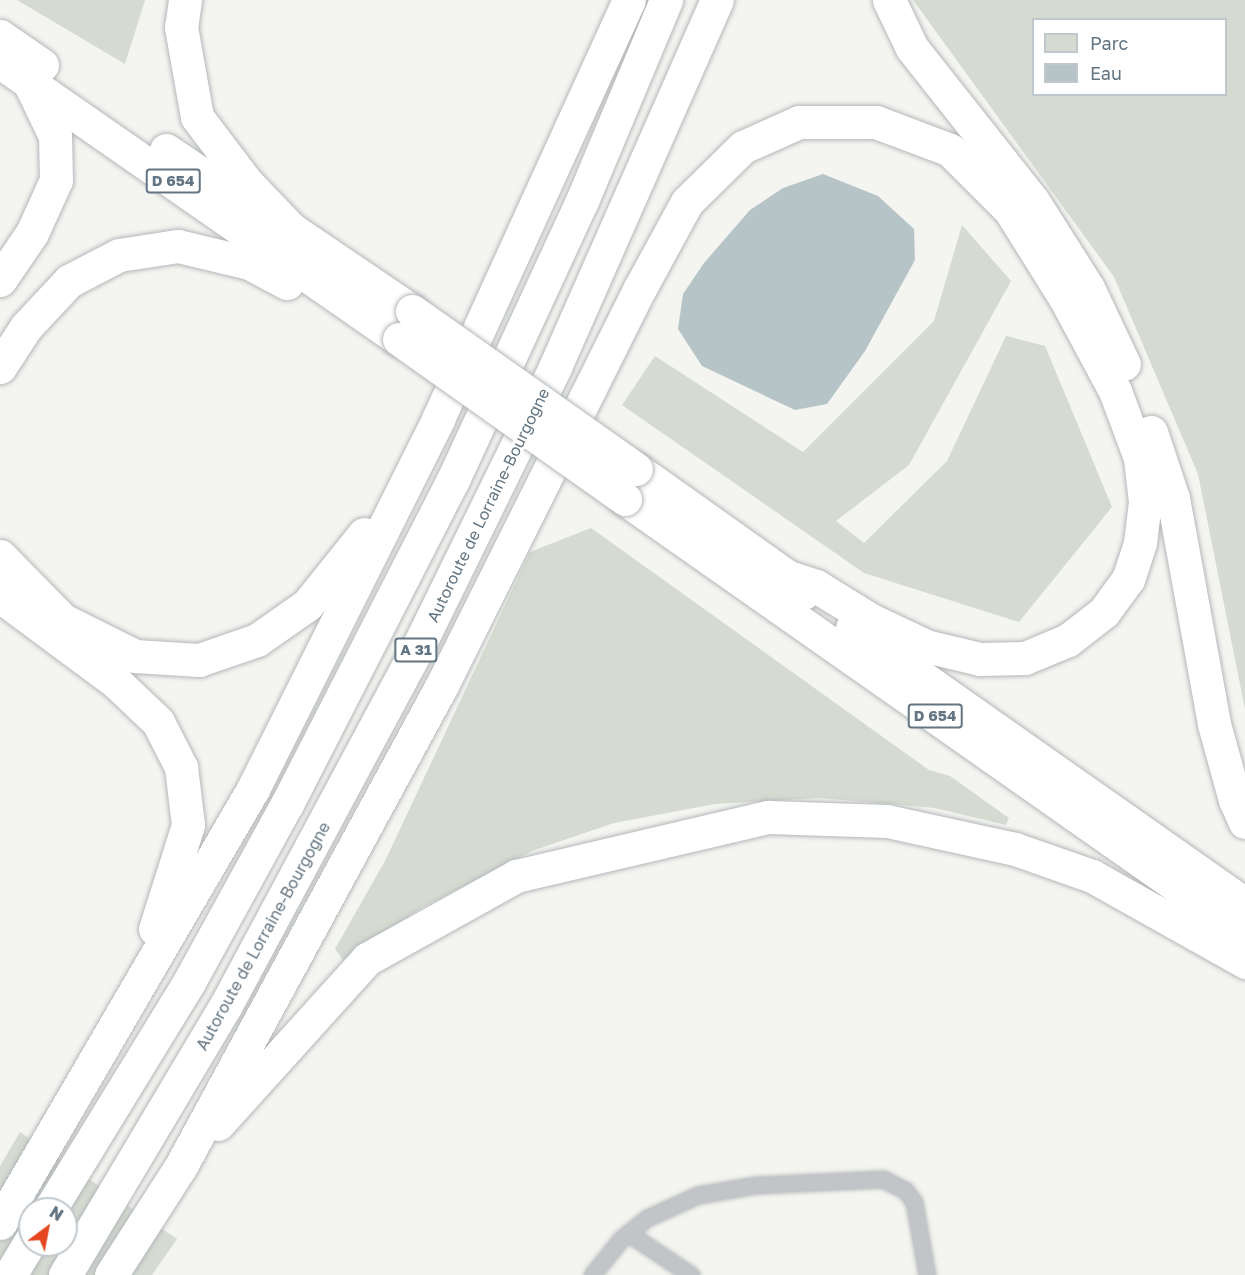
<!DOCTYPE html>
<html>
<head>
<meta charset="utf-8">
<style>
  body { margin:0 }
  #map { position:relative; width:1245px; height:1275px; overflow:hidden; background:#f4f4f0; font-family:"Golos Text",sans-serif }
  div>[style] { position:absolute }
  .green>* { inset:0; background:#d5dbd1 }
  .water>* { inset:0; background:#b6c4c7 }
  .roads { filter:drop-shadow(0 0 2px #b4b7ba) drop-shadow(0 0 2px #b4b7ba) }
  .lane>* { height:15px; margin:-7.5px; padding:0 7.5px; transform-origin:7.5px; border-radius:7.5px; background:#c1c5c8 }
  .highway>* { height:33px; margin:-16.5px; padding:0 16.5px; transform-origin:16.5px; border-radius:16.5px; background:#fff }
  .bridges { filter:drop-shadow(0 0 2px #b4b7ba) drop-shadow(0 0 2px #b4b7ba) }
  .highway-bridge>* { height:33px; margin:-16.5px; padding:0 16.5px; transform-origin:16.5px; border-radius:16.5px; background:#fff }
  span { translate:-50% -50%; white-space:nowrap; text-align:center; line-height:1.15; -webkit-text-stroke:6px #fff; paint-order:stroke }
  .shield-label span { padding:2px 4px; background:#fff; border:2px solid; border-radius:4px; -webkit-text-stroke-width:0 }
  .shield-label { font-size:15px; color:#637582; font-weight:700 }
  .street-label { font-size:16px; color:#637582 }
  .legend { position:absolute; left:1032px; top:18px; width:195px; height:78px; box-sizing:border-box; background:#fff; border:2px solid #c1c8cd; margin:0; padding:8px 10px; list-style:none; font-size:18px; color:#637582 }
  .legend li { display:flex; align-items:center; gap:12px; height:30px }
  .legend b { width:30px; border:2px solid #c1c8cd }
  .north { position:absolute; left:18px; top:1197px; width:60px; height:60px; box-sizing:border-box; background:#fff; border:2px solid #c1c8cd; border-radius:50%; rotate:32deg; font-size:16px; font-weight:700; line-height:24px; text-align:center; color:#637582 }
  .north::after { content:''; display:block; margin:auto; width:21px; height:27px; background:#e54720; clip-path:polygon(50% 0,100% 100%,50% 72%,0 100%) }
</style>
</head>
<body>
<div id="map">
  <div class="green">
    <div style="clip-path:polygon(17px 0,145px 0,125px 64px)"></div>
    <div style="clip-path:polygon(evenodd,913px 0,1245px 0,1245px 709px,1198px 474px,1114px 277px,913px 0,1034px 20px,1226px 20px,1226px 94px,1034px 94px,1034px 20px)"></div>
    <div style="clip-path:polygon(962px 225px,1011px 281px,909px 465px,836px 521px,864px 543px,947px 461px,1006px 336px,1045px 346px,1112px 507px,1019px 622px,864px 573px,622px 405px,655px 356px,803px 452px,934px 321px)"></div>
    <div style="clip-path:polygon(591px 528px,929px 770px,950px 776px,1009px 818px,1006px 825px,935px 808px,819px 798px,715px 804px,614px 823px,532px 851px,421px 908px,343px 960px,335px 949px,386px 859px,530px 552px)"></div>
    <div style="clip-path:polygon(evenodd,20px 1132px,177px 1239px,152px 1275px,0 1275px,0 1166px,20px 1132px,30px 1209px,66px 1209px,66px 1245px,30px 1245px,30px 1209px)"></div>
  </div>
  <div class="water">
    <div style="clip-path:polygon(823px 174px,878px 196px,914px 229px,915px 260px,865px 351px,827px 404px,795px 410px,702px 366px,678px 329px,683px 294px,704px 263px,750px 210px,783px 188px)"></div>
  </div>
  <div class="roads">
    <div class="lane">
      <div style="left:628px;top:1233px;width:76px;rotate:33.7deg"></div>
      <div style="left:592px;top:1275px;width:46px;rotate:-51.1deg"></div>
      <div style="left:621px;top:1239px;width:33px;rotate:-39deg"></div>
      <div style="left:647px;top:1218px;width:56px;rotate:-24.3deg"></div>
      <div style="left:698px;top:1195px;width:59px;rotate:-9.8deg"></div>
      <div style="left:756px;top:1185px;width:127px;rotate:-2.7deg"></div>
      <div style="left:883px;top:1179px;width:25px;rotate:27deg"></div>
      <div style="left:905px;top:1190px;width:15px;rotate:53deg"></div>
      <div style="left:914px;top:1202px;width:74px;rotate:79.9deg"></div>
    </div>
    <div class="highway">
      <div style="left:185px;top:0;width:27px;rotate:98deg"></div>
      <div style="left:181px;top:27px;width:91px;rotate:79.9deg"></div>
      <div style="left:197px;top:117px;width:83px;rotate:52.9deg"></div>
      <div style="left:247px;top:183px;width:64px;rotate:46.3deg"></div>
      <div style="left:291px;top:229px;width:146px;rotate:34.1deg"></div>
      <div style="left:889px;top:0;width:53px;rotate:64.4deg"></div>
      <div style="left:912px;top:48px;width:195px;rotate:51.7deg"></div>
      <div style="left:1033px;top:201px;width:103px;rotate:57.7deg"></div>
      <div style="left:1088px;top:288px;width:84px;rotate:64.7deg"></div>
      <div style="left:0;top:36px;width:51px;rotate:34.6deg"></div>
      <div style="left:0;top:62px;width:486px;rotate:34.8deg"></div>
      <div style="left:166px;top:150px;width:111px;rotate:34deg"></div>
      <div style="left:0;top:280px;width:57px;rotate:-55.8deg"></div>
      <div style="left:32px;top:233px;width:58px;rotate:-65.6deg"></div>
      <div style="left:56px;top:180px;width:44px;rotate:-91.3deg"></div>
      <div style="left:55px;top:136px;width:60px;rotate:-115.7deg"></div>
      <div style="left:0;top:367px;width:48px;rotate:-57deg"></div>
      <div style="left:26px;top:327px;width:63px;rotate:-46.9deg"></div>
      <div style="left:69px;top:281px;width:56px;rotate:-27.5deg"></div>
      <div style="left:119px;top:255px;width:60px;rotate:-8.7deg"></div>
      <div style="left:178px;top:246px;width:73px;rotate:13.5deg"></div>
      <div style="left:249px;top:263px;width:43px;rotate:27.8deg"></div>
      <div style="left:1151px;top:432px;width:70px;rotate:71.6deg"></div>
      <div style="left:1173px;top:498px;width:230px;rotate:79.7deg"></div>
      <div style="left:1214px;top:724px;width:79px;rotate:74.6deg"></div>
      <div style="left:1235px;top:800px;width:24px;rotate:66deg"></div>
      <div style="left:636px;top:469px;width:186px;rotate:35.4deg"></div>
      <div style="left:788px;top:577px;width:22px;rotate:47deg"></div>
      <div style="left:625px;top:499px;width:757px;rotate:35.05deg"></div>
      <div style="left:0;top:556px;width:90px;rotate:45.5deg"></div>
      <div style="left:63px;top:620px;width:80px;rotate:26.6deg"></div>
      <div style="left:135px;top:656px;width:64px;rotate:3.6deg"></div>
      <div style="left:199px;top:660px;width:61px;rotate:-19deg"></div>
      <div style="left:257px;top:640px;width:61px;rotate:-35deg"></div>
      <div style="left:307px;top:605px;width:91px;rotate:-51.2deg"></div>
      <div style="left:0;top:596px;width:146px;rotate:36.6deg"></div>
      <div style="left:117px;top:683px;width:57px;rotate:43.6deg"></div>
      <div style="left:158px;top:722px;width:51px;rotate:62.9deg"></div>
      <div style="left:181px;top:767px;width:58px;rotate:83.1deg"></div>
      <div style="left:188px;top:825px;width:109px;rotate:107.6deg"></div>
      <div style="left:852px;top:628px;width:480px;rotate:35.1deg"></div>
      <div style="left:218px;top:1124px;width:222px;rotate:-47.9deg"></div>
      <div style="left:367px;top:959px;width:171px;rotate:-29.1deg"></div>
      <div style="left:516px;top:876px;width:259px;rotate:-13.2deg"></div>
      <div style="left:768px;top:817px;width:119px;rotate:1.9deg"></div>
      <div style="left:887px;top:821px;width:131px;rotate:12.3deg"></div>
      <div style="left:1015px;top:849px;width:82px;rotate:19.3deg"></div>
      <div style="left:1092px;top:876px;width:176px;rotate:29.3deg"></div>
      <div style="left:50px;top:1209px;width:266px;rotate:-58.5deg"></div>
      <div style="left:189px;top:982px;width:203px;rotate:-61.2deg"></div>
      <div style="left:287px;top:804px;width:362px;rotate:-62.9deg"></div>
      <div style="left:452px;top:482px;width:310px;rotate:-65.2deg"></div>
      <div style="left:582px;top:201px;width:218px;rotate:-67.3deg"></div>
      <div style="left:0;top:1223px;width:502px;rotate:-59.76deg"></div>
      <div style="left:253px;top:789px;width:414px;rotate:-63.4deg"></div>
      <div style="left:438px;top:419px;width:460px;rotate:-65.5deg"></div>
      <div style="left:10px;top:1275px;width:39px;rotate:-59deg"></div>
      <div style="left:65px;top:1275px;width:314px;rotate:-59.2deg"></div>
      <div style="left:226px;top:1005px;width:411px;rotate:-61.8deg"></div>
      <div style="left:420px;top:643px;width:307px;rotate:-63.9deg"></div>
      <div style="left:555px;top:367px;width:401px;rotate:-66.2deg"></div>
      <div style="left:111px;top:1275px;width:130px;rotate:-57.3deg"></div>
      <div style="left:181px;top:1166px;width:545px;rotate:-61.51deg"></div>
      <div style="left:441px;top:687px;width:444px;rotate:-63.5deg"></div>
      <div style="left:639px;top:290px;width:100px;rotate:-61.4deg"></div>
      <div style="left:687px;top:202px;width:78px;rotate:-44.5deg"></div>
      <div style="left:743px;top:147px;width:61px;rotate:-24.1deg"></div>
      <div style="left:799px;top:122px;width:77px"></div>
      <div style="left:876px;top:122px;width:79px;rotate:20.7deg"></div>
      <div style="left:950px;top:150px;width:85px;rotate:45deg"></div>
      <div style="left:1010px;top:210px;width:104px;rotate:58deg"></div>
      <div style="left:1065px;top:298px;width:106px;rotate:61.7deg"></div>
      <div style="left:1115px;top:391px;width:72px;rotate:69.5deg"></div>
      <div style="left:1140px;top:458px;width:44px;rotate:83.5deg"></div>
      <div style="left:1145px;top:502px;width:41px;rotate:97deg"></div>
      <div style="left:1140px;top:543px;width:38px;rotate:108deg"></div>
      <div style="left:1128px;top:579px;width:41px;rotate:126deg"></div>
      <div style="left:1104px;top:612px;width:46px;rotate:142.1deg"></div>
      <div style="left:1068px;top:640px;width:47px;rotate:157.3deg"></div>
      <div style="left:1025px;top:658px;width:45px;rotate:178.7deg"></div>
      <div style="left:980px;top:659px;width:56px;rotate:-166.5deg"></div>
      <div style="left:926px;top:646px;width:61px;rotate:-154.7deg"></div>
      <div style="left:871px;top:620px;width:65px;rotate:-148.3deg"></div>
      <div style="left:816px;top:586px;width:29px;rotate:-162deg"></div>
    </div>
  </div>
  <div class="bridges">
    <div class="highway-bridge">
      <div style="left:412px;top:311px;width:274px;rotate:35.2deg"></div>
      <div style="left:399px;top:339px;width:277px;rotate:35.3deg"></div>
    </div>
  </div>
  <div class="shield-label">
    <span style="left:173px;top:181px">D 654</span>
    <span style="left:416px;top:650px">A 31</span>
    <span style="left:935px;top:716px">D 654</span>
  </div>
  <div class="street-label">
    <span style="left:488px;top:505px;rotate:-64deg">Autoroute de Lorraine-Bourgogne</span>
    <span style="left:263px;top:936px;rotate:-61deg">Autoroute de Lorraine-Bourgogne</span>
  </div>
  <ul class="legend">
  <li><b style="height:16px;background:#d5dbd1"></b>Parc</li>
  <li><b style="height:16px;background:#b6c4c7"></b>Eau</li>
  </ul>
  <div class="north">N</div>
</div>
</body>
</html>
